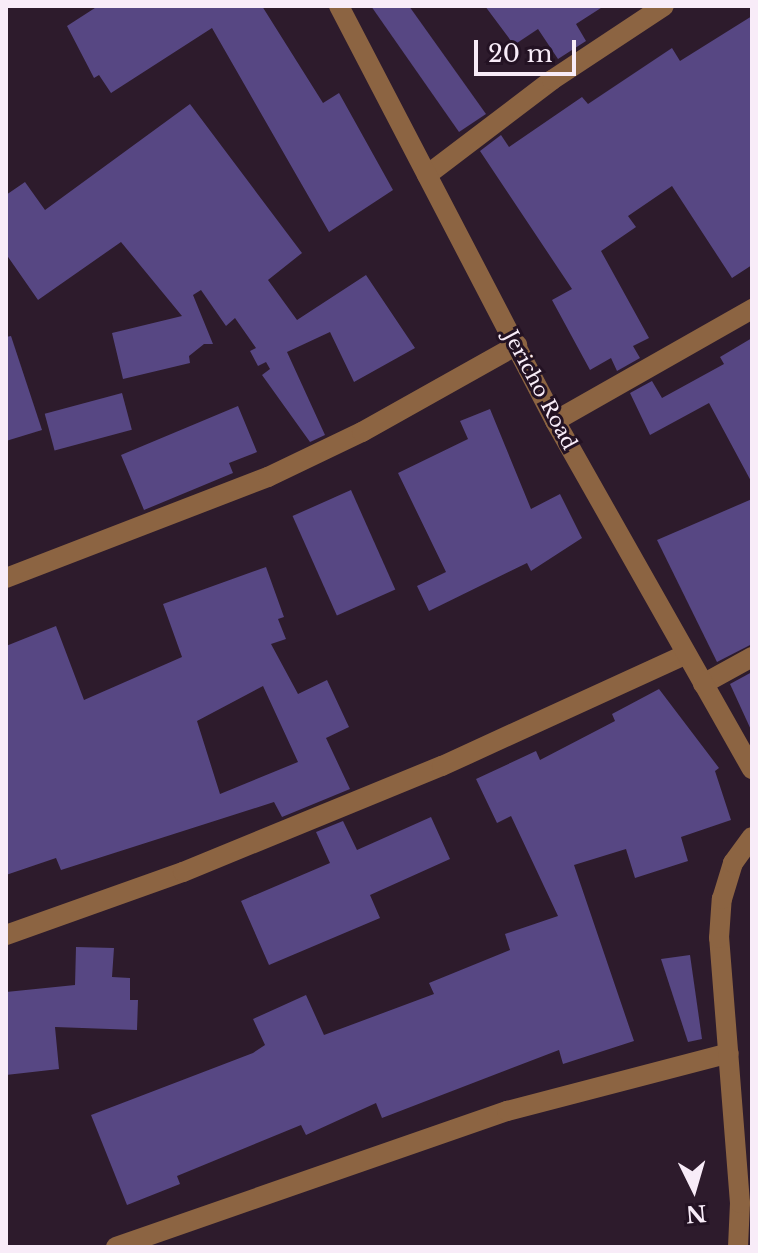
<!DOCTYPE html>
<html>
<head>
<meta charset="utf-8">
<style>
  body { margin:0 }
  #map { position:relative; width:758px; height:1253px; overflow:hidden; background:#2d1b2c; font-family:"Libre Baskerville",serif }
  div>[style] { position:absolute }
  .building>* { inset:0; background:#574783; transform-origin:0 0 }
  .minor>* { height:20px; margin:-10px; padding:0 10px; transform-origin:10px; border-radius:10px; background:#8c6442 }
  .tertiary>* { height:20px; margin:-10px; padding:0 10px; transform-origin:10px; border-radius:10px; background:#8c6442 }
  span { translate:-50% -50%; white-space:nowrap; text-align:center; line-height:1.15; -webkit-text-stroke:6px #231223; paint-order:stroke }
  .street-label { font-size:20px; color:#f8ecf8 }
  .frame { position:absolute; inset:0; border:8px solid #f8ecf8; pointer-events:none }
  .north { position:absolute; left:654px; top:1149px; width:80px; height:80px; -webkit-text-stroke:6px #231223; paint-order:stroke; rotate:175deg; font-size:22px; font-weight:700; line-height:32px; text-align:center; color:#f8ecf8 }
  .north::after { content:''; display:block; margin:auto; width:28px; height:36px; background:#f8ecf8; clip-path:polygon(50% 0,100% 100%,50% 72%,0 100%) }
  .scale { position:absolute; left:474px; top:40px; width:102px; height:36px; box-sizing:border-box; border:4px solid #f8ecf8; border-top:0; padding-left:10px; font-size:24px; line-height:28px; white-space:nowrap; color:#f8ecf8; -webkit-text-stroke:6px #231223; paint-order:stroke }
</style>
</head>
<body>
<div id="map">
  <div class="building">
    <div style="clip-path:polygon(98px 6px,262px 6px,323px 103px,339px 93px,393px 190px,329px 232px,212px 28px,111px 93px,99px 75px,94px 78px,67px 26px)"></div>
    <div style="clip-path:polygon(371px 6px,409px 6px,486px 114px,459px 132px)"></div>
    <div style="clip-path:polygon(485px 6px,604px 6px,576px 24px,586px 41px,558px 59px,538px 29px,514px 45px)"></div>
    <div style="clip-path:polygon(752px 16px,752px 265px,732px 278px,672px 186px,628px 216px,636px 227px,601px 251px,649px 338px,633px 346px,640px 358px,617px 371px,611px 358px,590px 370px,552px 300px,572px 289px,480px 151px,501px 135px,509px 147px,582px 97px,588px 104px,672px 48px,680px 61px)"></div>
    <div style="clip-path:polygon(190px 104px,302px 253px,268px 280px,297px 320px,366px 275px,415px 348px,354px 382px,330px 332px,287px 352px,325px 435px,310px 442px,262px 375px,270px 369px,266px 362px,258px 366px,250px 351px,256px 348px,235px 318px,226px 326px,201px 290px,193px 295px,213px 344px,204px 344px,189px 356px,190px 363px,123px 379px,112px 333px,182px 316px,121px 242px,38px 300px,6px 254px,6px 195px,25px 182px,45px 210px)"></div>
    <div style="clip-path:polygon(11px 336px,42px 430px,6px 441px,6px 337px)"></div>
    <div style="clip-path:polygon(752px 338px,752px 483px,709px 403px,650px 435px,630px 393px,652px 381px,662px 398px,724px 364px,720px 357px)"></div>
    <div style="left:122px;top:393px;width:38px;height:80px;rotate:75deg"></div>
    <div style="clip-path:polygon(238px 406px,257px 452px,229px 463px,233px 473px,144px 510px,121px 455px)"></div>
    <div style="clip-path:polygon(490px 409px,531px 509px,560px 494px,582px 538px,531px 571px,527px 563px,429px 611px,417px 586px,446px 572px,398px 473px,468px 439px,460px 421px)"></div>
    <div style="left:351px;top:490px;width:109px;height:64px;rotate:66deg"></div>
    <div style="clip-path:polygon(752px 499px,752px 644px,717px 662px,657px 540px)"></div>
    <div style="clip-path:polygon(evenodd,266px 567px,284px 617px,278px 619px,286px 639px,271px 644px,298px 694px,327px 680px,349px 727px,326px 738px,350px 789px,282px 817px,274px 802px,61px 870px,56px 858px,6px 875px,6px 646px,56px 626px,84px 700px,182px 657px,163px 604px,266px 567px,263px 686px,298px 762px,220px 794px,197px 721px,263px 686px)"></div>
    <div style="clip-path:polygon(752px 672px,752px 732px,730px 684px)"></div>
    <div style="clip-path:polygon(659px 689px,719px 768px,715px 771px,731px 820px,681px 837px,688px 861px,635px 878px,626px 849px,574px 865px,634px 1041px,563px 1064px,559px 1050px,382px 1118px,376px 1103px,306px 1135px,301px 1125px,177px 1176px,180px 1184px,127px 1205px,91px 1115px,253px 1053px,265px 1045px,253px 1019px,306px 995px,324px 1035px,434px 994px,429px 983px,510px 950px,505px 934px,558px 916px,511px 816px,497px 823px,476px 779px,536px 751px,540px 760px,615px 721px,612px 714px)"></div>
    <div style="clip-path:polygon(431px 817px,450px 859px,370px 895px,380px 918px,269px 965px,241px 901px,330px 863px,316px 832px,343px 821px,357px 850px)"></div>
    <div style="clip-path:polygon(76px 947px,114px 948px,112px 977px,130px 978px,130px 1000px,138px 1000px,137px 1030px,55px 1027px,59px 1069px,6px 1075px,6px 992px,75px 985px)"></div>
    <div style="clip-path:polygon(690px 955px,702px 1039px,688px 1042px,661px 959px)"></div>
  </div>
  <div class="minor">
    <div style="left:427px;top:175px;width:157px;rotate:-37.2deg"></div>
    <div style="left:552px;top:80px;width:134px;rotate:-33.5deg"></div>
    <div style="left:555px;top:421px;width:227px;rotate:-29.6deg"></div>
    <div style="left:6px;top:578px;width:281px;rotate:-21.1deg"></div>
    <div style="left:268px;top:477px;width:104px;rotate:-25.6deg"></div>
    <div style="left:362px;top:432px;width:178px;rotate:-29.3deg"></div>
    <div style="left:703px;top:684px;width:56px;rotate:-28.9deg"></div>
    <div style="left:6px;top:935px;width:188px;rotate:-19.6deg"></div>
    <div style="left:183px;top:872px;width:280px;rotate:-22.3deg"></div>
    <div style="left:442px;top:766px;width:267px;rotate:-24.6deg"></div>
    <div style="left:116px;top:1247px;width:414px;rotate:-19.2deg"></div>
    <div style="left:507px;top:1111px;width:229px;rotate:-14.6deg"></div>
    <div style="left:738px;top:1247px;width:44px;rotate:-87.4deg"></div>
    <div style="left:740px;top:1203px;width:266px;rotate:-94.5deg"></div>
    <div style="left:719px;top:938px;width:39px;rotate:-86deg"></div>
    <div style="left:722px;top:899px;width:38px;rotate:-73deg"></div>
    <div style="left:733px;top:863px;width:32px;rotate:-54deg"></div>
  </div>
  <div class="tertiary">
    <div style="left:339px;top:6px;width:468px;rotate:62.5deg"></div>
    <div style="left:555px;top:421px;width:400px;rotate:60.5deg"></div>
  </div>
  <div class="street-label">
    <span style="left:540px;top:390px;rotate:62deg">Jericho Road</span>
  </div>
  <div class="frame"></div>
  <div class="north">N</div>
  <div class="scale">20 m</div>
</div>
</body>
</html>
